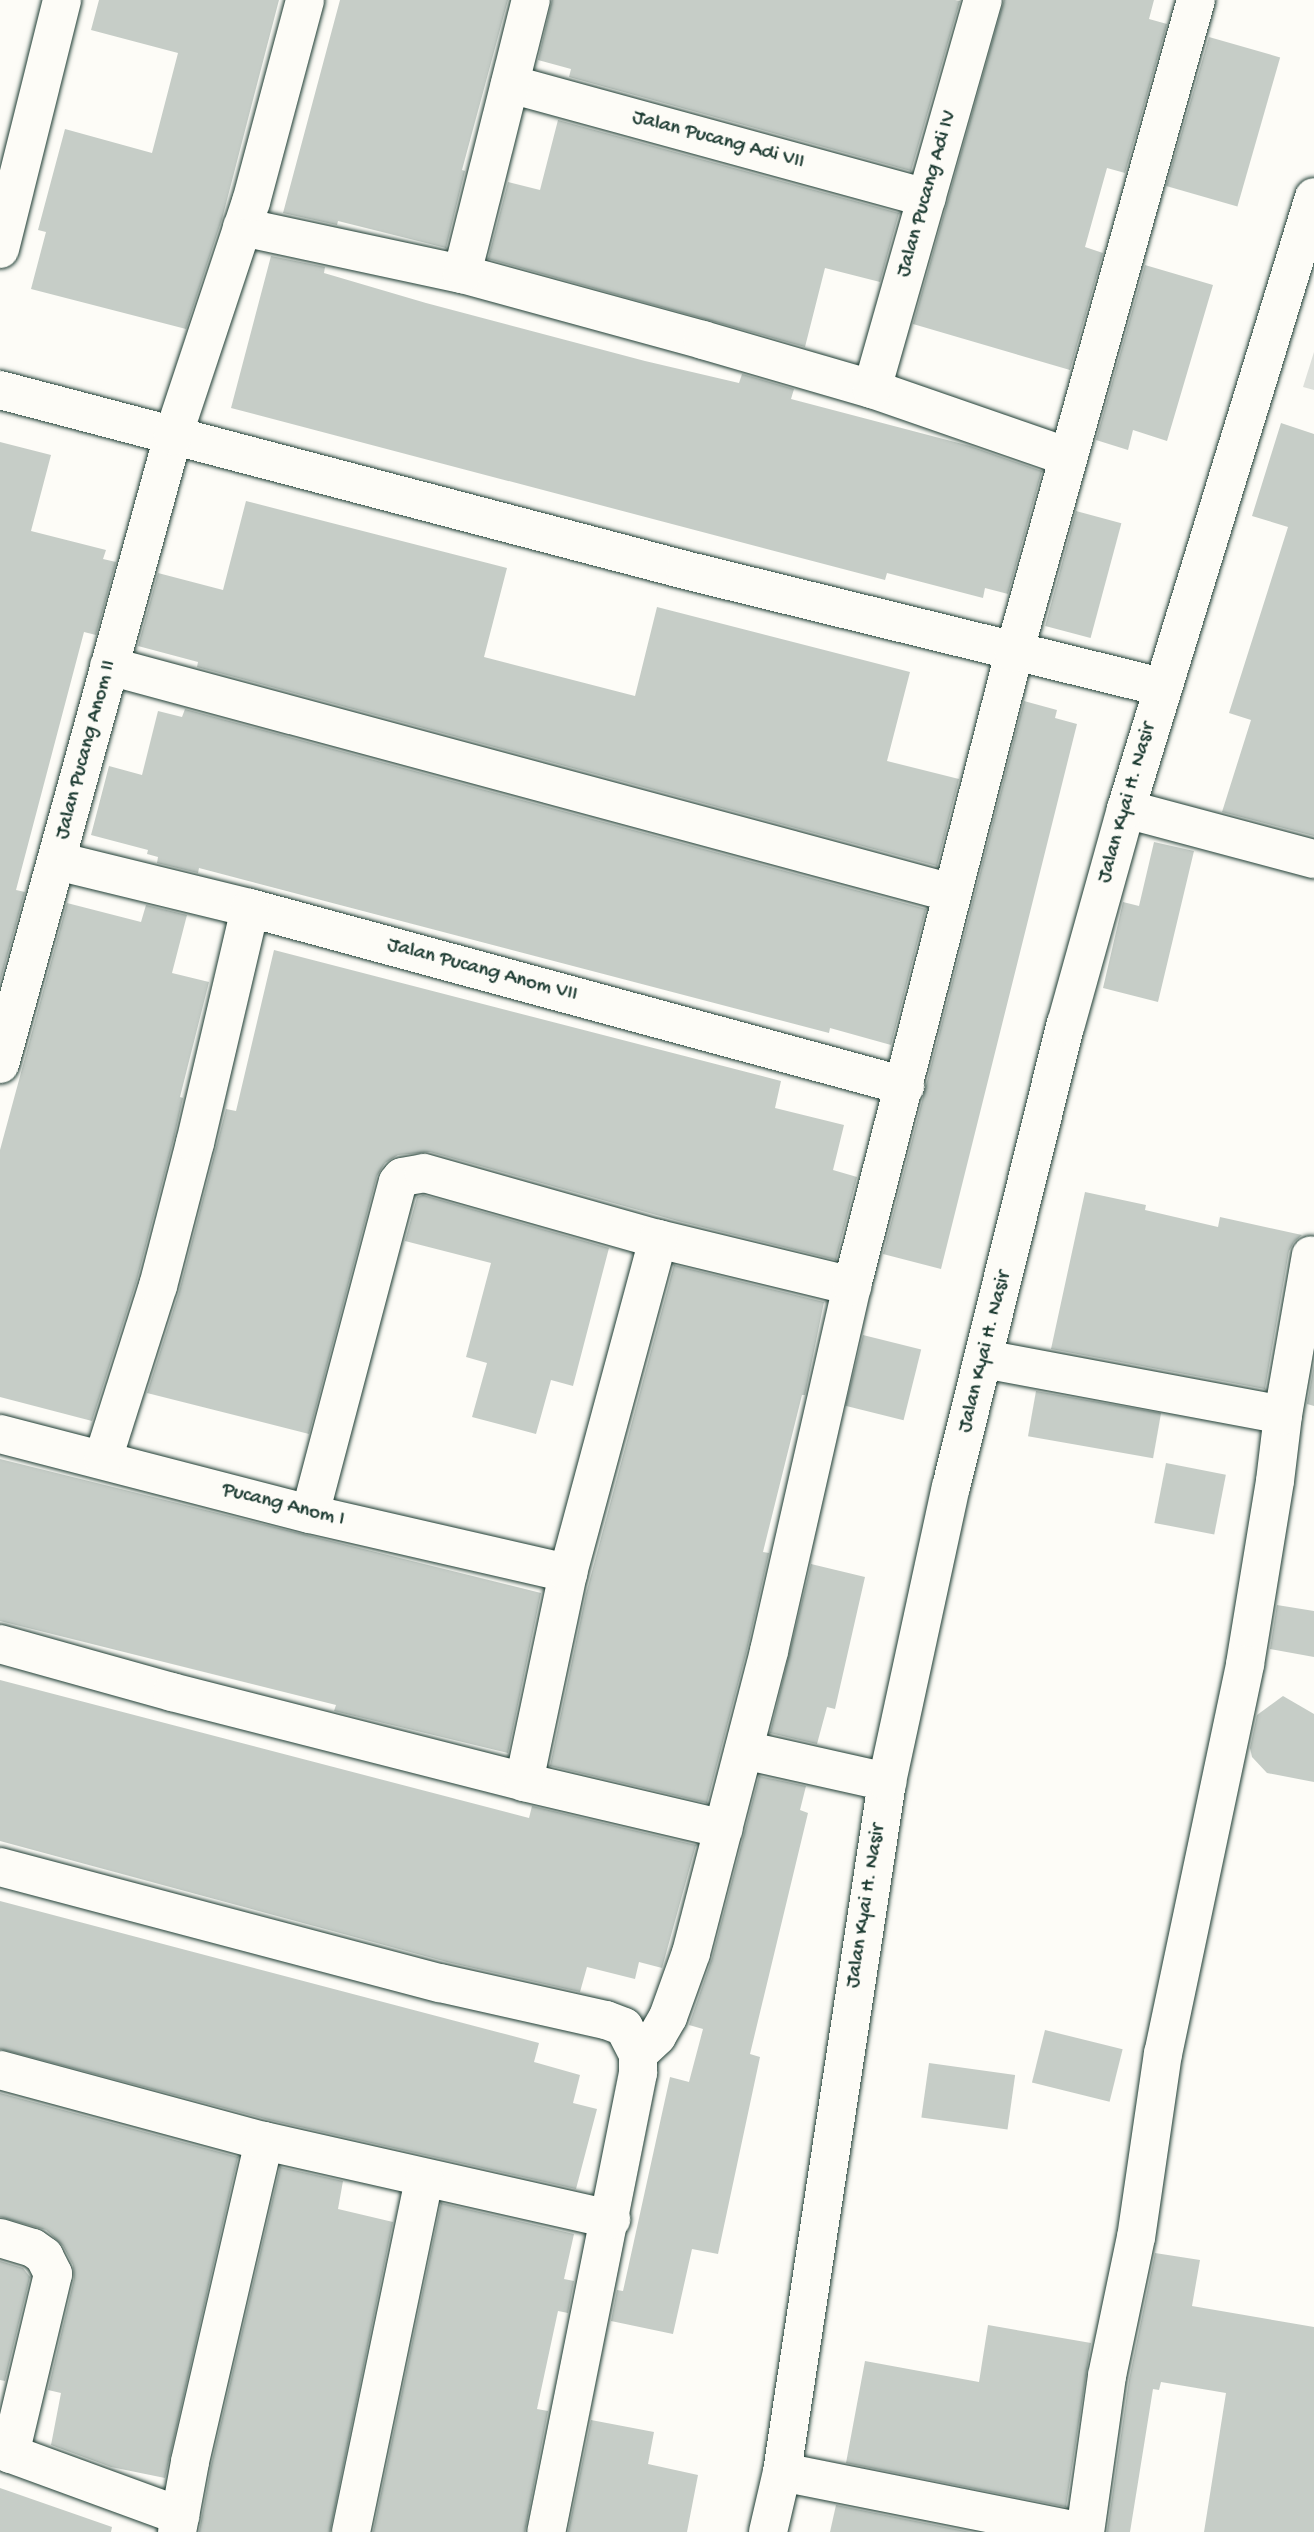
<!DOCTYPE html>
<html>
<head>
<meta charset="utf-8">
<style>
  body { margin:0 }
  #map { position:relative; width:1314px; height:2532px; overflow:hidden; background:#fdfcf7; font-family:"Gochi Hand",sans-serif }
  div>[style] { position:absolute }
  .green>* { inset:0; background:#dde0db }
  .building>* { inset:0; background:#c6cdc7; transform-origin:0 0 }
  .roads { filter:drop-shadow(0 0 2px #1f3d34) drop-shadow(0 0 2px #1f3d34) }
  .minor>* { height:38px; margin:-19px; padding:0 19px; transform-origin:19px; border-radius:19px; background:#fdfcf7 }
  .secondary>* { height:38px; margin:-19px; padding:0 19px; transform-origin:19px; border-radius:19px; background:#fdfcf7 }
  span { translate:-50% -50%; white-space:nowrap; text-align:center; line-height:1.15; -webkit-text-stroke:5px #fdfcf7; paint-order:stroke }
  .street-label { font-size:21px; color:#1f3d34 }
</style>
</head>
<body>
<div id="map">
  <div class="green">
    <div style="clip-path:polygon(1314px 352px,1314px 390px,1303px 387px)"></div>
  </div>
  <div class="building">
    <div style="clip-path:polygon(99px 0,279px 0,222px 219px,186px 329px,31px 289px,46px 232px,38px 230px,65px 129px,152px 153px,178px 53px,91px 30px)"></div>
    <div style="clip-path:polygon(340px 0,508px 0,462px 170px,465px 171px,446px 248px,338px 221px,337px 225px,283px 213px)"></div>
    <div style="clip-path:polygon(552px 0,955px 0,960px 1px,911px 171px,569px 77px,571px 69px,538px 60px)"></div>
    <div style="clip-path:polygon(1004px 0,1154px 0,1149px 19px,1167px 24px,1125px 173px,1107px 168px,1085px 247px,1103px 253px,1070px 370px,913px 324px)"></div>
    <div style="left:1209px;top:37px;width:74px;height:155px;rotate:16deg"></div>
    <div style="clip-path:polygon(558px 120px,899px 213px,880px 282px,825px 268px,805px 347px,488px 259px,508px 182px,540px 190px)"></div>
    <div style="clip-path:polygon(271px 256px,325px 267px,324px 273px,426px 303px,645px 361px,739px 383px,742px 374px,794px 389px,791px 399px,970px 446px,1042px 471px,1008px 594px,985px 588px,983px 598px,887px 573px,885px 580px,231px 408px)"></div>
    <div style="clip-path:polygon(1145px 265px,1213px 285px,1167px 441px,1133px 430px,1128px 450px,1096px 440px)"></div>
    <div style="clip-path:polygon(1281px 423px,1314px 434px,1314px 836px,1222px 812px,1251px 720px,1229px 713px,1288px 527px,1252px 516px)"></div>
    <div style="clip-path:polygon(0 442px,51px 455px,31px 531px,106px 550px,103px 559px,116px 562px,96px 635px,84px 632px,16px 890px,25px 892px,0 982px)"></div>
    <div style="clip-path:polygon(246px 501px,507px 568px,484px 657px,635px 696px,657px 607px,910px 672px,887px 761px,959px 779px,937px 866px,197px 667px,198px 662px,138px 646px,158px 573px,223px 590px)"></div>
    <div style="left:1076px;top:511px;width:47px;height:119px;rotate:15deg"></div>
    <div style="clip-path:polygon(1024px 701px,1057px 710px,1055px 718px,1077px 724px,941px 1269px,883px 1254px)"></div>
    <div style="clip-path:polygon(185px 709px,926px 909px,891px 1045px,830px 1028px,829px 1033px,199px 868px,198px 873px,157px 863px,158px 857px,147px 854px,148px 850px,91px 835px,109px 766px,142px 775px,158px 711px,182px 717px)"></div>
    <div style="clip-path:polygon(1154px 842px,1194px 851px,1158px 1002px,1103px 988px,1123px 902px,1139px 906px)"></div>
    <div style="clip-path:polygon(67px 903px,141px 922px,146px 905px,187px 915px,172px 973px,209px 982px,180px 1097px,183px 1098px,174px 1138px,137px 1280px,92px 1421px,0 1397px,0 1150px)"></div>
    <div style="clip-path:polygon(274px 950px,781px 1081px,775px 1108px,844px 1125px,833px 1170px,857px 1177px,836px 1260px,678px 1221px,430px 1152px,398px 1155px,385px 1163px,377px 1176px,309px 1434px,147px 1393px,179px 1292px,226px 1109px,236px 1111px)"></div>
    <div style="clip-path:polygon(1085px 1192px,1146px 1205px,1145px 1210px,1218px 1227px,1220px 1217px,1302px 1235px,1294px 1242px,1289px 1251px,1265px 1389px,1051px 1349px)"></div>
    <div style="clip-path:polygon(423px 1195px,609px 1248px,573px 1386px,551px 1380px,536px 1434px,472px 1417px,487px 1363px,466px 1357px,491px 1263px,405px 1241px,417px 1197px)"></div>
    <div style="clip-path:polygon(674px 1265px,824px 1302px,805px 1395px,802px 1395px,763px 1552px,769px 1553px,748px 1646px,707px 1803px,550px 1766px,586px 1594px)"></div>
    <div style="left:863px;top:1335px;width:60px;height:73px;rotate:14deg"></div>
    <div style="clip-path:polygon(1314px 1365px,1314px 1406px,1307px 1404px)"></div>
    <div style="left:1036px;top:1391px;width:127px;height:46px;rotate:10deg"></div>
    <div style="clip-path:polygon(0 1459px,541px 1593px,508px 1753px,334px 1711px,336px 1705px,0 1621px)"></div>
    <div style="left:1166px;top:1463px;width:61px;height:61px;rotate:11deg"></div>
    <div style="clip-path:polygon(811px 1564px,865px 1577px,835px 1709px,827px 1707px,817px 1744px,770px 1733px)"></div>
    <div style="clip-path:polygon(1277px 1605px,1314px 1611px,1314px 1657px,1270px 1649px)"></div>
    <div style="clip-path:polygon(0 1680px,529px 1818px,532px 1806px,696px 1845px,662px 1968px,639px 1962px,635px 1979px,587px 1967px,580px 1992px,447px 1962px,0 1841px)"></div>
    <div style="clip-path:polygon(1283px 1696px,1314px 1714px,1314px 1782px,1267px 1773px,1252px 1757px,1250px 1748px,1257px 1715px)"></div>
    <div style="clip-path:polygon(759px 1776px,806px 1786px,800px 1810px,808px 1813px,750px 2054px,760px 2057px,718px 2254px,692px 2249px,673px 2334px,611px 2321px,617px 2290px,623px 2291px,670px 2077px,689px 2082px,703px 2029px,689px 2025px,712px 1958px)"></div>
    <div style="clip-path:polygon(0 1901px,539px 2043px,534px 2062px,580px 2075px,573px 2103px,597px 2109px,576px 2189px,269px 2120px,0 2049px)"></div>
    <div style="left:1045px;top:2030px;width:80px;height:54px;rotate:14deg"></div>
    <div style="left:929px;top:2063px;width:87px;height:55px;rotate:8deg"></div>
    <div style="clip-path:polygon(0 2093px,238px 2157px,165px 2478px,111px 2467px,51px 2445px,61px 2393px,48px 2390px,74px 2279px,73px 2265px,63px 2246px,46px 2230px,0 2217px)"></div>
    <div style="clip-path:polygon(280px 2167px,343px 2181px,338px 2209px,393px 2222px,330px 2532px,199px 2532px,211px 2466px)"></div>
    <div style="clip-path:polygon(441px 2203px,574px 2234px,564px 2279px,574px 2281px,568px 2313px,558px 2311px,537px 2409px,548px 2411px,525px 2532px,373px 2532px)"></div>
    <div style="clip-path:polygon(1155px 2253px,1200px 2260px,1192px 2306px,1314px 2327px,1314px 2532px,1204px 2532px,1226px 2393px,1161px 2382px,1159px 2390px,1153px 2389px,1130px 2532px,1107px 2532px,1129px 2380px)"></div>
    <div style="clip-path:polygon(0 2261px,23px 2268px,30px 2277px,5px 2381px,0 2380px)"></div>
    <div style="clip-path:polygon(988px 2325px,1091px 2343px,1066px 2507px,846px 2463px,865px 2361px,979px 2382px)"></div>
    <div style="clip-path:polygon(591px 2420px,654px 2432px,648px 2464px,698px 2475px,687px 2532px,568px 2532px)"></div>
    <div style="clip-path:polygon(0 2488px,112px 2527px,111px 2532px,0 2532px)"></div>
    <div style="clip-path:polygon(836px 2505px,970px 2532px,830px 2532px)"></div>
  </div>
  <div class="roads">
    <div class="minor">
      <div style="left:510px;top:84px;width:432px;rotate:15.3deg"></div>
      <div style="left:242px;top:227px;width:225px;rotate:12.1deg"></div>
      <div style="left:462px;top:274px;width:250px;rotate:15.3deg"></div>
      <div style="left:703px;top:340px;width:176px;rotate:16.2deg"></div>
      <div style="left:872px;top:389px;width:207px;rotate:19.1deg"></div>
      <div style="left:0;top:249px;width:257px;rotate:-76deg"></div>
      <div style="left:462px;top:274px;width:283px;rotate:-75.9deg"></div>
      <div style="left:872px;top:389px;width:405px;rotate:-74.1deg"></div>
      <div style="left:0;top:390px;width:708px;rotate:14.72deg"></div>
      <div style="left:685px;top:570px;width:491px;rotate:13.8deg"></div>
      <div style="left:109px;top:666px;width:873px;rotate:15.07deg"></div>
      <div style="left:1126px;top:809px;width:195px;rotate:14.9deg"></div>
      <div style="left:57px;top:861px;width:199px;rotate:13.7deg"></div>
      <div style="left:250px;top:908px;width:679px;rotate:15.2deg"></div>
      <div style="left:0;top:1064px;width:651px;rotate:-74.6deg"></div>
      <div style="left:173px;top:436px;width:247px;rotate:-71.6deg"></div>
      <div style="left:251px;top:202px;width:209px;rotate:-75deg"></div>
      <div style="left:984px;top:1359px;width:304px;rotate:10.6deg"></div>
      <div style="left:1283px;top:1415px;width:66px;rotate:96.9deg"></div>
      <div style="left:1275px;top:1481px;width:186px;rotate:99.3deg"></div>
      <div style="left:1245px;top:1665px;width:397px;rotate:101.9deg"></div>
      <div style="left:1163px;top:2053px;width:186px;rotate:98.3deg"></div>
      <div style="left:1136px;top:2237px;width:142px;rotate:101.8deg"></div>
      <div style="left:1107px;top:2376px;width:158px;rotate:98deg"></div>
      <div style="left:1283px;top:1415px;width:162px;rotate:-80.1deg"></div>
      <div style="left:0;top:1434px;width:320px;rotate:14.5deg"></div>
      <div style="left:310px;top:1514px;width:265px;rotate:12.9deg"></div>
      <div style="left:103px;top:1459px;width:182px;rotate:-72.4deg"></div>
      <div style="left:158px;top:1286px;width:148px;rotate:-75.5deg"></div>
      <div style="left:195px;top:1143px;width:241px;rotate:-76.8deg"></div>
      <div style="left:310px;top:1514px;width:343px;rotate:-75.2deg"></div>
      <div style="left:398px;top:1182px;width:6px;rotate:-51deg"></div>
      <div style="left:402px;top:1177px;width:22px;rotate:-10deg"></div>
      <div style="left:424px;top:1173px;width:243px;rotate:15.8deg"></div>
      <div style="left:658px;top:1239px;width:200px;rotate:13.6deg"></div>
      <div style="left:0;top:1644px;width:179px;rotate:15.6deg"></div>
      <div style="left:172px;top:1692px;width:363px;rotate:14.3deg"></div>
      <div style="left:524px;top:1782px;width:205px;rotate:13.2deg"></div>
      <div style="left:744px;top:1750px;width:147px;rotate:12.6deg"></div>
      <div style="left:524px;top:1782px;width:214px;rotate:-78.1deg"></div>
      <div style="left:568px;top:1573px;width:346px;rotate:-74.9deg"></div>
      <div style="left:0;top:1867px;width:455px;rotate:14.8deg"></div>
      <div style="left:440px;top:1983px;width:170px;rotate:12.6deg"></div>
      <div style="left:606px;top:2020px;width:19px;rotate:21deg"></div>
      <div style="left:624px;top:2027px;width:30px;rotate:63deg"></div>
      <div style="left:638px;top:2054px;width:19px;rotate:90deg"></div>
      <div style="left:638px;top:2073px;width:468px;rotate:101.3deg"></div>
      <div style="left:638px;top:2054px;width:26px;rotate:-43deg"></div>
      <div style="left:657px;top:2036px;width:22px;rotate:-60deg"></div>
      <div style="left:668px;top:2017px;width:68px;rotate:-70.2deg"></div>
      <div style="left:691px;top:1953px;width:312px;rotate:-75.5deg"></div>
      <div style="left:769px;top:1651px;width:374px;rotate:-77.2deg"></div>
      <div style="left:852px;top:1286px;width:653px;rotate:-75.64deg"></div>
      <div style="left:1014px;top:653px;width:678px;rotate:-74.43deg"></div>
      <div style="left:0;top:2070px;width:273px;rotate:15.1deg"></div>
      <div style="left:264px;top:2141px;width:329px;rotate:103deg"></div>
      <div style="left:190px;top:2462px;width:71px;rotate:100.5deg"></div>
      <div style="left:264px;top:2141px;width:356px;rotate:12.7deg"></div>
      <div style="left:0;top:2238px;width:34px;rotate:17deg"></div>
      <div style="left:33px;top:2248px;width:14px;rotate:36deg"></div>
      <div style="left:44px;top:2256px;width:20px;rotate:63deg"></div>
      <div style="left:53px;top:2274px;width:185px;rotate:103.4deg"></div>
      <div style="left:0;top:2450px;width:192px;rotate:20.1deg"></div>
      <div style="left:782px;top:2472px;width:306px;rotate:11.3deg"></div>
      <div style="left:351px;top:2532px;width:360px;rotate:-78.3deg"></div>
    </div>
    <div class="secondary">
      <div style="left:768px;top:2532px;width:62px;rotate:-76.9deg"></div>
      <div style="left:782px;top:2472px;width:698px;rotate:-81.35deg"></div>
      <div style="left:887px;top:1782px;width:302px;rotate:-77.8deg"></div>
      <div style="left:951px;top:1487px;width:477px;rotate:-76.1deg"></div>
      <div style="left:1066px;top:1024px;width:223px;rotate:-74.4deg"></div>
      <div style="left:1126px;top:809px;width:640px;rotate:-72.92deg"></div>
    </div>
  </div>
  <div class="street-label">
    <span style="left:718px;top:141px;rotate:15deg">Jalan Pucang Adi VII</span>
    <span style="left:928px;top:194px;rotate:-74deg">Jalan Pucang Adi IV</span>
    <span style="left:87px;top:750px;rotate:-75deg">Jalan Pucang Anom II</span>
    <span style="left:1128px;top:803px;rotate:-74deg">Jalan Kyai H. Nasir</span>
    <span style="left:482px;top:971px;rotate:15deg">Jalan Pucang Anom VII</span>
    <span style="left:986px;top:1352px;rotate:-76deg">Jalan Kyai H. Nasir</span>
    <span style="left:283px;top:1506px;rotate:14deg">Pucang Anom I</span>
    <span style="left:867px;top:1906px;rotate:-81deg">Jalan Kyai H. Nasir</span>
  </div>
</div>
</body>
</html>
